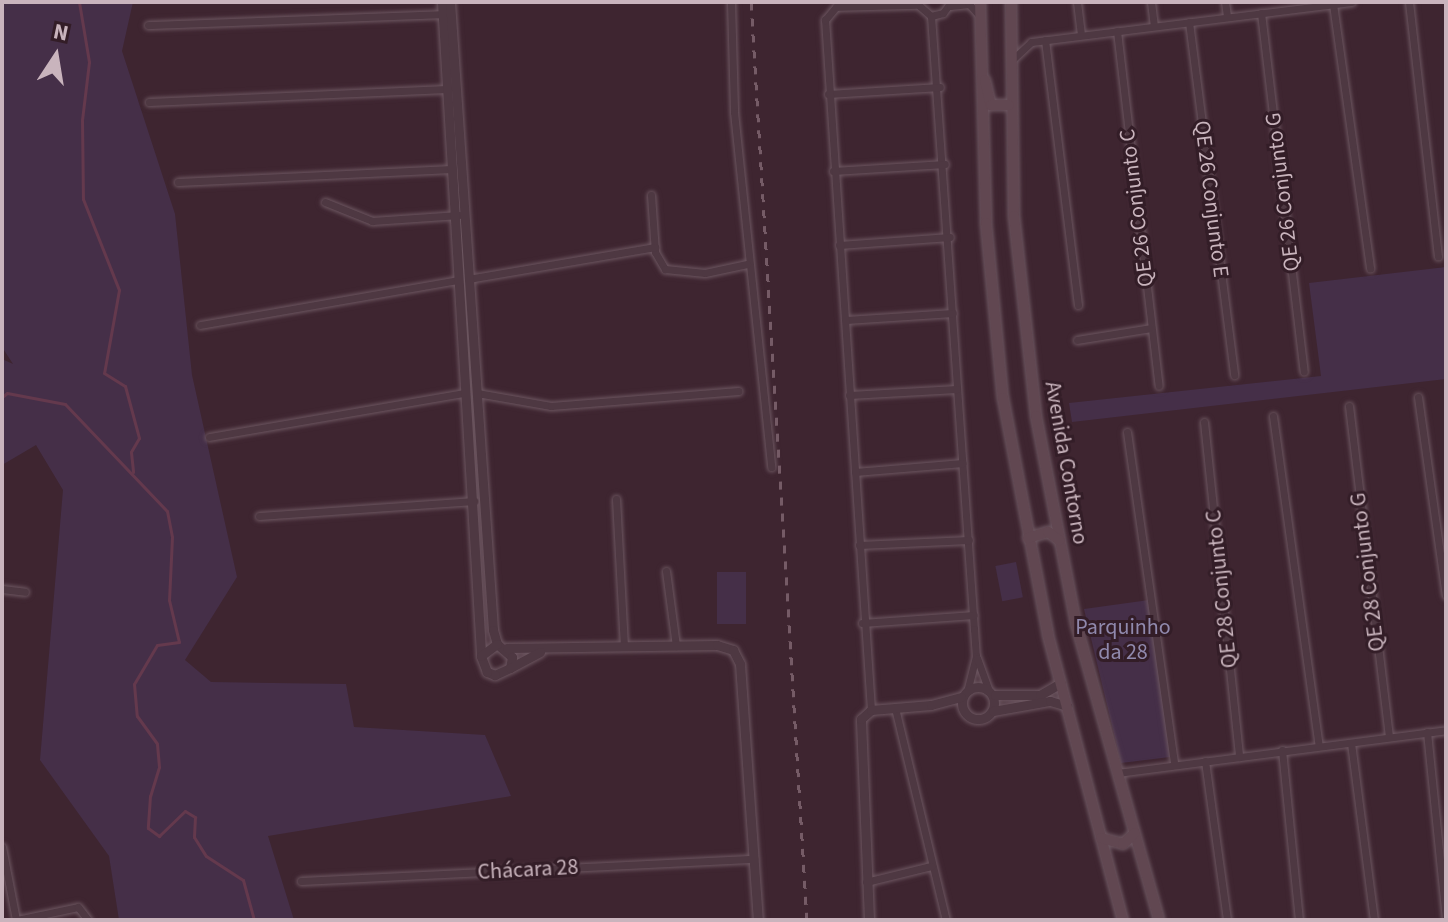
<!DOCTYPE html>
<html>
<head>
<meta charset="utf-8">
<style>
  body { margin:0 }
  #map { position:relative; width:1448px; height:922px; overflow:hidden; background:#3e2530; font-family:"Source Sans 3",sans-serif }
  div>[style] { position:absolute }
  .green>* { inset:0; background:#452f48; transform-origin:0 0 }
  .stream>* { height:3px; margin:-1.5px; padding:0 1.5px; transform-origin:1.5px; border-radius:1.5px; background:#64394d }
  .roads { filter:drop-shadow(0 0 2px #6c5660) drop-shadow(0 0 2px #6c5660) }
  .minor>* { height:7px; margin:-3.5px; padding:0 3.5px; transform-origin:3.5px; border-radius:3.5px; background:#4e3842 }
  .tertiary>* { height:9px; margin:-4.5px; padding:0 4.5px; transform-origin:4.5px; border-radius:4.5px; background:#4e3842 }
  .tertiary>.ring { margin:-4.5px; padding:0; box-sizing:content-box; background:none; border:9px solid #4e3842; border-radius:50% }
  .secondary>* { height:10px; margin:-5px; padding:0 5px; transform-origin:5px; border-radius:5px; background:#614751 }
  .rail>* { height:3px; margin-top:-1.5px; transform-origin:0; background:repeating-linear-gradient(90deg,#755b66 0 8px,transparent 0 16px) }
  span { translate:-50% -50%; white-space:nowrap; text-align:center; line-height:1.15; -webkit-text-stroke:6px #331d27; paint-order:stroke }
  .street-label { font-size:22px; color:#c9b4bd }
  .park-label { font-size:22px; color:#9089ad }
  .frame { position:absolute; inset:0; border:4px solid #c9b4bd; pointer-events:none }
  .north { position:absolute; left:16px; top:16px; width:80px; height:80px; -webkit-text-stroke:6px #331d27; paint-order:stroke; rotate:12deg; font-size:22px; font-weight:700; line-height:32px; text-align:center; color:#c9b4bd }
  .north::after { content:''; display:block; margin:auto; width:28px; height:36px; background:#c9b4bd; clip-path:polygon(50% 0,100% 100%,50% 72%,0 100%) }
</style>
</head>
<body>
<div id="map">
  <div class="green">
    <div style="clip-path:polygon(2px 2px,133px 2px,122px 51px,175px 214px,192px 375px,237px 577px,185px 660px,211px 682px,346px 684px,354px 727px,485px 735px,511px 796px,268px 836px,294px 920px,119px 920px,109px 856px,40px 760px,63px 490px,36px 445px,2px 465px,2px 359px,13px 364px,2px 347px)"></div>
    <div style="clip-path:polygon(1446px 267px,1446px 379px,1072px 422px,1069px 403px,1321px 376px,1309px 283px)"></div>
    <div style="left:1016px;top:562px;width:36px;height:21px;rotate:79deg"></div>
    <div style="left:717px;top:572px;width:29px;height:52px"></div>
    <div style="clip-path:polygon(1149px 600px,1170px 757px,1121px 763px,1084px 609px)"></div>
  </div>
  <div class="stream">
    <div style="left:79px;top:2px;width:61px;rotate:80.5deg"></div>
    <div style="left:89px;top:62px;width:58px;rotate:96.9deg"></div>
    <div style="left:82px;top:120px;width:79px;rotate:89.3deg"></div>
    <div style="left:83px;top:199px;width:98px;rotate:68.4deg"></div>
    <div style="left:119px;top:290px;width:84px;rotate:100.2deg"></div>
    <div style="left:104px;top:373px;width:25px;rotate:32deg"></div>
    <div style="left:125px;top:386px;width:54px;rotate:74.9deg"></div>
    <div style="left:139px;top:438px;width:16px;rotate:120deg"></div>
    <div style="left:131px;top:452px;width:20px;rotate:84deg"></div>
    <div style="left:2px;top:397px;width:6px;rotate:-39deg"></div>
    <div style="left:7px;top:393px;width:59px;rotate:10.7deg"></div>
    <div style="left:65px;top:404px;width:148px;rotate:46.4deg"></div>
    <div style="left:167px;top:511px;width:26px;rotate:79deg"></div>
    <div style="left:172px;top:537px;width:63px;rotate:92.7deg"></div>
    <div style="left:169px;top:600px;width:43px;rotate:76.6deg"></div>
    <div style="left:179px;top:642px;width:22px;rotate:172deg"></div>
    <div style="left:157px;top:645px;width:45px;rotate:120.5deg"></div>
    <div style="left:134px;top:684px;width:32px;rotate:85deg"></div>
    <div style="left:137px;top:716px;width:34px;rotate:54deg"></div>
    <div style="left:157px;top:744px;width:23px;rotate:85deg"></div>
    <div style="left:159px;top:767px;width:30px;rotate:107deg"></div>
    <div style="left:150px;top:796px;width:32px;rotate:94deg"></div>
    <div style="left:148px;top:828px;width:14px;rotate:36deg"></div>
    <div style="left:159px;top:836px;width:36px;rotate:-44deg"></div>
    <div style="left:185px;top:811px;width:12px;rotate:31deg"></div>
    <div style="left:195px;top:817px;width:20px;rotate:93deg"></div>
    <div style="left:194px;top:837px;width:22px;rotate:58deg"></div>
    <div style="left:206px;top:856px;width:44px;rotate:33deg"></div>
    <div style="left:243px;top:880px;width:41px;rotate:74.6deg"></div>
  </div>
  <div class="roads">
    <div class="minor">
      <div style="left:731px;top:2px;width:110px;rotate:88.4deg"></div>
      <div style="left:734px;top:112px;width:357px;rotate:84deg"></div>
      <div style="left:915px;top:2px;width:21px;rotate:41deg"></div>
      <div style="left:931px;top:16px;width:12px;rotate:-14deg"></div>
      <div style="left:943px;top:13px;width:14px;rotate:-54deg"></div>
      <div style="left:1077px;top:2px;width:33px;rotate:83deg"></div>
      <div style="left:1151px;top:2px;width:24px;rotate:83deg"></div>
      <div style="left:1225px;top:2px;width:15px;rotate:82deg"></div>
      <div style="left:1409px;top:2px;width:256px;rotate:83.5deg"></div>
      <div style="left:1333px;top:4px;width:267px;rotate:82deg"></div>
      <div style="left:950px;top:6px;width:19px;rotate:-6deg"></div>
      <div style="left:969px;top:4px;width:15px;rotate:48deg"></div>
      <div style="left:1261px;top:13px;width:361px;rotate:83.2deg"></div>
      <div style="left:931px;top:16px;width:615px;rotate:85.99deg"></div>
      <div style="left:974px;top:629px;width:27px;rotate:86deg"></div>
      <div style="left:976px;top:656px;width:36px;rotate:104deg"></div>
      <div style="left:1189px;top:22px;width:356px;rotate:82.7deg"></div>
      <div style="left:148px;top:25px;width:295px;rotate:-2.1deg"></div>
      <div style="left:1117px;top:31px;width:357px;rotate:83.3deg"></div>
      <div style="left:1045px;top:40px;width:267px;rotate:82.9deg"></div>
      <div style="left:1012px;top:60px;width:26px;rotate:-43deg"></div>
      <div style="left:1031px;top:42px;width:323px;rotate:-7.1deg"></div>
      <div style="left:828px;top:94px;width:112px;rotate:-3.6deg"></div>
      <div style="left:149px;top:102px;width:298px;rotate:-2.5deg"></div>
      <div style="left:833px;top:171px;width:112px;rotate:-3.6deg"></div>
      <div style="left:178px;top:182px;width:274px;rotate:-2.7deg"></div>
      <div style="left:651px;top:195px;width:57px;rotate:86deg"></div>
      <div style="left:655px;top:252px;width:20px;rotate:60deg"></div>
      <div style="left:665px;top:269px;width:40px;rotate:5.7deg"></div>
      <div style="left:705px;top:273px;width:43px;rotate:-12.1deg"></div>
      <div style="left:325px;top:202px;width:51px;rotate:22deg"></div>
      <div style="left:372px;top:221px;width:87px;rotate:-3.9deg"></div>
      <div style="left:839px;top:245px;width:111px;rotate:-4.1deg"></div>
      <div style="left:468px;top:279px;width:190px;rotate:-9.7deg"></div>
      <div style="left:846px;top:320px;width:107px;rotate:-3.7deg"></div>
      <div style="left:200px;top:325px;width:262px;rotate:-9.9deg"></div>
      <div style="left:1077px;top:340px;width:75px;rotate:-9.2deg"></div>
      <div style="left:477px;top:393px;width:75px;rotate:10deg"></div>
      <div style="left:551px;top:406px;width:188px;rotate:-4.6deg"></div>
      <div style="left:849px;top:395px;width:108px;rotate:-3.2deg"></div>
      <div style="left:1418px;top:397px;width:200px;rotate:82deg"></div>
      <div style="left:1349px;top:406px;width:333px;rotate:83.1deg"></div>
      <div style="left:1273px;top:416px;width:333px;rotate:82.1deg"></div>
      <div style="left:1204px;top:422px;width:337px;rotate:84deg"></div>
      <div style="left:1127px;top:432px;width:334px;rotate:81.9deg"></div>
      <div style="left:209px;top:437px;width:260px;rotate:-9.8deg"></div>
      <div style="left:855px;top:472px;width:108px;rotate:-4.8deg"></div>
      <div style="left:616px;top:499px;width:148px;rotate:86.9deg"></div>
      <div style="left:259px;top:516px;width:216px;rotate:-4deg"></div>
      <div style="left:859px;top:545px;width:110px;rotate:-2.6deg"></div>
      <div style="left:666px;top:571px;width:76px;rotate:82.4deg"></div>
      <div style="left:2px;top:589px;width:23px;rotate:7deg"></div>
      <div style="left:862px;top:623px;width:112px;rotate:-4.1deg"></div>
      <div style="left:977px;top:658px;width:35px;rotate:70deg"></div>
      <div style="left:895px;top:708px;width:218px;rotate:76.5deg"></div>
      <div style="left:871px;top:710px;width:692px;rotate:-93.81deg"></div>
      <div style="left:825px;top:20px;width:17px;rotate:-50deg"></div>
      <div style="left:836px;top:7px;width:79px;rotate:-1.5deg"></div>
      <div style="left:1427px;top:732px;width:188px;rotate:84.2deg"></div>
      <div style="left:1351px;top:743px;width:178px;rotate:82.6deg"></div>
      <div style="left:1282px;top:750px;width:171px;rotate:84.3deg"></div>
      <div style="left:1205px;top:761px;width:161px;rotate:82.1deg"></div>
      <div style="left:1117px;top:773px;width:332px;rotate:-7.4deg"></div>
      <div style="left:2px;top:847px;width:74px;rotate:79.1deg"></div>
      <div style="left:301px;top:881px;width:454px;rotate:-2.8deg"></div>
      <div style="left:866px;top:882px;width:67px;rotate:-13.8deg"></div>
      <div style="left:17px;top:920px;width:62px;rotate:-12deg"></div>
      <div style="left:78px;top:907px;width:16px;rotate:52deg"></div>
    </div>
    <div class="tertiary">
      <div style="left:442px;top:2px;width:652px;rotate:86.57deg"></div>
      <div style="left:450px;top:2px;width:629px;rotate:86.08deg"></div>
      <div style="left:493px;top:630px;width:15px;rotate:74deg"></div>
      <div style="left:497px;top:644px;width:20px;rotate:41deg"></div>
      <div style="left:512px;top:657px;width:11px;rotate:100deg"></div>
      <div style="left:510px;top:668px;width:17px;rotate:155deg"></div>
      <div style="left:495px;top:675px;width:9px;rotate:-159deg"></div>
      <div style="left:487px;top:672px;width:17px;rotate:-111deg"></div>
      <div style="left:481px;top:656px;width:20px;rotate:-37deg"></div>
      <div style="left:507px;top:648px;width:210px;rotate:-0.8deg"></div>
      <div style="left:717px;top:645px;width:17px;rotate:17deg"></div>
      <div style="left:733px;top:650px;width:16px;rotate:63deg"></div>
      <div style="left:740px;top:664px;width:257px;rotate:86deg"></div>
      <div style="left:510px;top:668px;width:34px;rotate:-28deg"></div>
      <div class="ring" style="left:962px;top:687px;width:23px;height:23px"></div>
      <div style="left:995px;top:695px;width:45px"></div>
      <div style="left:1040px;top:695px;width:24px;rotate:-30deg"></div>
      <div style="left:993px;top:711px;width:58px;rotate:-10deg"></div>
      <div style="left:1050px;top:701px;width:18px;rotate:16deg"></div>
      <div style="left:869px;top:920px;width:201px;rotate:-92.3deg"></div>
      <div style="left:861px;top:719px;width:13px;rotate:-42deg"></div>
      <div style="left:871px;top:710px;width:60px;rotate:-4.8deg"></div>
      <div style="left:931px;top:705px;width:31px;rotate:-15deg"></div>
    </div>
    <div class="secondary">
      <div style="left:980px;top:2px;width:221px;rotate:88.4deg"></div>
      <div style="left:986px;top:223px;width:176px;rotate:84.5deg"></div>
      <div style="left:1003px;top:398px;width:241px;rotate:79.2deg"></div>
      <div style="left:1048px;top:635px;width:295px;rotate:75.3deg"></div>
      <div style="left:1011px;top:2px;width:214px;rotate:89.2deg"></div>
      <div style="left:1014px;top:216px;width:201px;rotate:83.7deg"></div>
      <div style="left:1036px;top:416px;width:212px;rotate:79.1deg"></div>
      <div style="left:1076px;top:624px;width:307px;rotate:74.3deg"></div>
      <div style="left:985px;top:80px;width:26px;rotate:77deg"></div>
      <div style="left:991px;top:105px;width:18px"></div>
      <div style="left:1028px;top:538px;width:21px;rotate:-17deg"></div>
      <div style="left:1048px;top:532px;width:14px;rotate:36deg"></div>
      <div style="left:1101px;top:838px;width:23px;rotate:15deg"></div>
      <div style="left:1123px;top:844px;width:16px;rotate:-43deg"></div>
    </div>
  </div>
  <div class="rail">
    <div style="left:751px;top:2px;width:920px;rotate:86.51deg"></div>
  </div>
  <div class="street-label">
    <span style="left:1283px;top:192px;rotate:-97deg">QE 26 Conjunto G</span>
    <span style="left:1211px;top:199px;rotate:83deg">QE 26 Conjunto E</span>
    <span style="left:1137px;top:208px;rotate:-97deg">QE 26 Conjunto C</span>
    <span style="left:1066px;top:463px;rotate:80deg">Avenida Contorno</span>
    <span style="left:1368px;top:572px;rotate:-97deg">QE 28 Conjunto G</span>
    <span style="left:1222px;top:589px;rotate:-96deg">QE 28 Conjunto C</span>
    <span style="left:528px;top:870px;rotate:-3deg">Chácara 28</span>
  </div>
  <div class="park-label">
    <span style="left:1123px;top:640px">Parquinho<br>da 28</span>
  </div>
  <div class="frame"></div>
  <div class="north">N</div>
</div>
</body>
</html>
